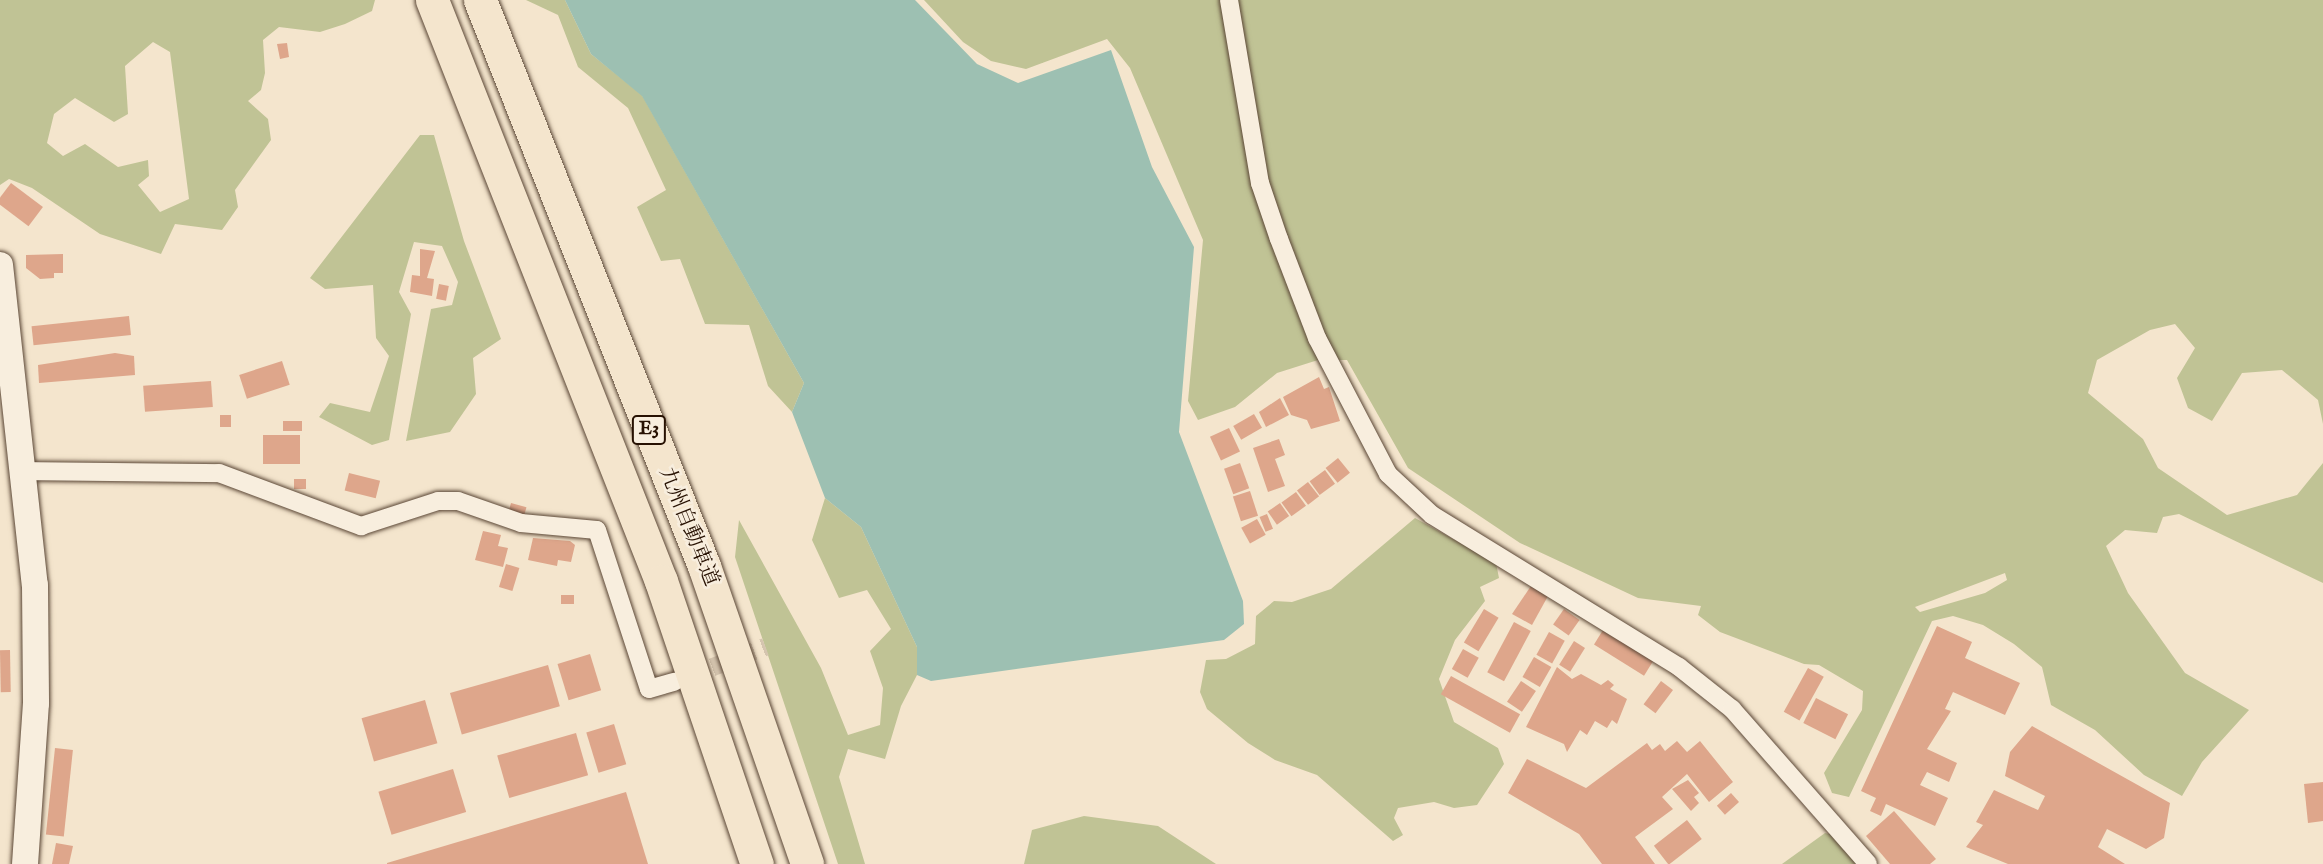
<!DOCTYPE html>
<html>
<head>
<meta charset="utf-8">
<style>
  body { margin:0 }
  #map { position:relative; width:2323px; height:864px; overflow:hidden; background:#f4e5cd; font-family:"IM FELL English","Noto Serif JP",serif }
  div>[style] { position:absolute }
  .green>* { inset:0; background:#c0c395 }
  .water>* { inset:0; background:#9dc0b2 }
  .building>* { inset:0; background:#dea68b; transform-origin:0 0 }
  .street-tunnel>* { height:18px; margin-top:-9px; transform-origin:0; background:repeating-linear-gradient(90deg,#d5c5af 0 18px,transparent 0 27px) }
  .roads { filter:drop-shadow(0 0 2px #5a4635) drop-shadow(0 0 2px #5a4635) }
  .street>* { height:18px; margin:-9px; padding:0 9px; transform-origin:9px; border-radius:9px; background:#f8eede }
  .secondary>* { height:26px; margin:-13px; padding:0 13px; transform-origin:13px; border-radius:13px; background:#f8eede }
  .highway>* { height:33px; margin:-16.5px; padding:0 16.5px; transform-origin:16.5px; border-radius:16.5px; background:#f4e5cd }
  span { translate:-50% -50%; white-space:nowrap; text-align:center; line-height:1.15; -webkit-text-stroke:5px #f8eede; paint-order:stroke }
  .shield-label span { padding:2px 5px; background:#f8eede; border:2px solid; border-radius:5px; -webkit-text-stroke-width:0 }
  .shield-label { font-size:19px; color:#271102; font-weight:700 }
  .street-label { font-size:21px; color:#271102 }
</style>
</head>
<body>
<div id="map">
  <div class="green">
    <div style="clip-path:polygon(evenodd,0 0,375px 0,372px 11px,345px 24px,320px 32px,279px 27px,263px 40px,265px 73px,261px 90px,248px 101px,268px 119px,271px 140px,235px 190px,238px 207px,222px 230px,175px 224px,161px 254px,100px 234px,32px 188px,9px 179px,0 185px,0 0,153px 42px,170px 52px,189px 199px,160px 212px,138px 185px,149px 176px,148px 160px,118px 167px,85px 144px,63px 156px,47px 143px,54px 114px,75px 98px,114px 122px,128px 114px,125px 66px,153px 42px)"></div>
    <div style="clip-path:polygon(526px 0,565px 0,591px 54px,642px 95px,804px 383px,792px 412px,768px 386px,749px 325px,705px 324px,680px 259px,661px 261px,637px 207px,666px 190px,628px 108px,578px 67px,558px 15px)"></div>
    <div style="clip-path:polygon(evenodd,924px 0,2323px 0,2323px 424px,2318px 400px,2282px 370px,2242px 373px,2212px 421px,2188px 408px,2177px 378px,2195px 348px,2175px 324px,2150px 330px,2097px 360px,2088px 393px,2143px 439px,2158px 468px,2227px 515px,2297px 495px,2323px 463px,2323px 583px,2179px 514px,2163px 517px,2157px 533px,2125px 530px,2106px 546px,2128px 593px,2185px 673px,2249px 710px,2202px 762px,2182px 796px,2144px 775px,2095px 730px,2051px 705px,2042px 667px,2014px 644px,1983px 625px,1953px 616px,1932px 621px,1849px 797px,1832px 793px,1824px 773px,1862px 710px,1863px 691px,1819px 665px,1804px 664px,1720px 632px,1698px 615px,1701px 606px,1638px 598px,1520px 543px,1408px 468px,1347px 360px,1318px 360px,1277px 373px,1235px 407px,1198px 420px,1188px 401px,1203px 240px,1130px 68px,1107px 39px,1026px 69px,991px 61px,963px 42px,924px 0,2005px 573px,2007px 580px,1985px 593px,1920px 612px,1915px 607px,2005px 573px)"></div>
    <div style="clip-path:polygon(420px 135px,434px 135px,464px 241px,501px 339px,473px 358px,476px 394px,450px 432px,406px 441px,431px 309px,452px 305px,458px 282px,442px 246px,414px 242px,399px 292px,411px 314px,389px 440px,372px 445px,319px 417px,330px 403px,370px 412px,389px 356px,376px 338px,373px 285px,325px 289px,310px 278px)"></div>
    <div style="clip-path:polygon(825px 498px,861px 527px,917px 647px,917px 675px,901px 706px,885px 759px,848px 749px,839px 777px,865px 864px,838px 864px,735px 557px,739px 520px,821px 668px,848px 735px,880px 725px,883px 688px,870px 651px,891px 629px,867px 590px,839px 598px,812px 540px)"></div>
    <div style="clip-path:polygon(1415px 518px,1496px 563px,1499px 578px,1480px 587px,1485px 601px,1455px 640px,1439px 679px,1454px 722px,1498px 748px,1504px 764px,1477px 805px,1454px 808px,1434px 802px,1398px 808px,1394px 818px,1403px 835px,1393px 841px,1317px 775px,1275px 760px,1248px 743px,1207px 709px,1200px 692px,1206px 660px,1226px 659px,1255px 644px,1256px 616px,1274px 601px,1292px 602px,1331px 589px)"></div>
    <div style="clip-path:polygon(1084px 816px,1158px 826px,1216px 864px,1024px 864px,1032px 830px)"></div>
    <div style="clip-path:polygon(1825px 833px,1834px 835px,1859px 864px,1782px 864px)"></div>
  </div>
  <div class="water">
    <div style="clip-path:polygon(565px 0,915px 0,977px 64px,1018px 83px,1111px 50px,1152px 167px,1194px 247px,1179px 432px,1243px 601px,1244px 624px,1224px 640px,931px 681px,917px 675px,917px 647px,861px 527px,825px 498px,792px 412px,804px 383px,642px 96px,591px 54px)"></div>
  </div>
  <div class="building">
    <div style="clip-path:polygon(287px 43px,289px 57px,280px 59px,277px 44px)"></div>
    <div style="left:11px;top:183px;width:40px;height:24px;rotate:37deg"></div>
    <div style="clip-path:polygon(420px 249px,435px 251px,427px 278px,434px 279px,432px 296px,410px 292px,412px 275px,420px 276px)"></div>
    <div style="clip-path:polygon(63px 254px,63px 273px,54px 273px,54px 278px,40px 279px,26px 268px,26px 255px)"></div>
    <div style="left:439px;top:284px;width:10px;height:15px;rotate:11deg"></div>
    <div style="left:129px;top:316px;width:19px;height:98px;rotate:84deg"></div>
    <div style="clip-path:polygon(115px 353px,134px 356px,135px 375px,39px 383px,38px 365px)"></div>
    <div style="left:282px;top:361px;width:25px;height:45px;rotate:72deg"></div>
    <div style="clip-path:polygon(1319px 377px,1324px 389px,1329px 387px,1340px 421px,1311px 429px,1307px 420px,1291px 415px,1283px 397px)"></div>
    <div style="left:211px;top:381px;width:26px;height:68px;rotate:86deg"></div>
    <div style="clip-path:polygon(1280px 398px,1289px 415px,1266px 427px,1259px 412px)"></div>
    <div style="left:1254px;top:414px;width:16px;height:24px;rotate:60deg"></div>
    <div style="left:220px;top:415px;width:11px;height:12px"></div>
    <div style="left:283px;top:421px;width:19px;height:10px"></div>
    <div style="left:1229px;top:428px;width:26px;height:21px;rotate:65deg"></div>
    <div style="left:263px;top:435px;width:37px;height:29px"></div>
    <div style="clip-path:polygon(1279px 439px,1285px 455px,1275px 459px,1285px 486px,1268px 492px,1253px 448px)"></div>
    <div style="left:1338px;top:458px;width:19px;height:16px;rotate:51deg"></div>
    <div style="left:1240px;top:463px;width:27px;height:17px;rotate:70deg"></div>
    <div style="left:1325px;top:470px;width:17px;height:19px;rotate:54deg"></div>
    <div style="left:349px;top:473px;width:32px;height:18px;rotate:14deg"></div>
    <div style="left:294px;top:479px;width:12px;height:10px"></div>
    <div style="left:1308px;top:482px;width:18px;height:14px;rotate:52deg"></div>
    <div style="left:1250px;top:491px;width:26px;height:18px;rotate:72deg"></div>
    <div style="left:1296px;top:492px;width:17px;height:18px;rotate:54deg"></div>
    <div style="left:511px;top:503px;width:16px;height:9px;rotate:15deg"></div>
    <div style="left:1280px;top:503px;width:16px;height:15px;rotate:55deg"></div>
    <div style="left:1267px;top:514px;width:16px;height:8px;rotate:68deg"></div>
    <div style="left:1257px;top:519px;width:18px;height:18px;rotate:61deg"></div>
    <div style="clip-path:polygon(483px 531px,501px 535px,498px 546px,508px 548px,503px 567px,475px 560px)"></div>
    <div style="clip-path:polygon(533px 538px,570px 541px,575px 545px,571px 562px,558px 560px,557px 566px,528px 560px)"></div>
    <div style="left:506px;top:564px;width:14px;height:24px;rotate:17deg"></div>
    <div style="clip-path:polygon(1531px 586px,1548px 596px,1532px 625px,1512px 614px)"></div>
    <div style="left:561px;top:595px;width:13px;height:9px"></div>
    <div style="left:1484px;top:609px;width:17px;height:39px;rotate:31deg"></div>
    <div style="left:1564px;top:609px;width:19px;height:19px;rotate:35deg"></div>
    <div style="left:1514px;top:622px;width:19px;height:57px;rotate:28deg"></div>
    <div style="clip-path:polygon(1937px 626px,1972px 642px,1965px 658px,2020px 683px,2005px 715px,1953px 692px,1945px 709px,1951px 711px,1927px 749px,1957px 763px,1949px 782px,1927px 772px,1920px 785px,1948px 798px,1935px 826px,1886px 804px,1881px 816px,1870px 811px,1876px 798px,1861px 791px)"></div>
    <div style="left:1603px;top:630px;width:59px;height:17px;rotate:32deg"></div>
    <div style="left:1549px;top:632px;width:18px;height:26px;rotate:29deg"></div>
    <div style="left:1574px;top:641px;width:13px;height:28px;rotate:32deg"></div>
    <div style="left:1463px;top:649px;width:18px;height:23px;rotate:29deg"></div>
    <div style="left:10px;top:650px;width:42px;height:10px;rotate:89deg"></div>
    <div style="left:590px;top:654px;width:38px;height:34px;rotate:73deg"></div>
    <div style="left:1534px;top:657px;width:20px;height:23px;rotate:30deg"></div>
    <div style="left:548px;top:665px;width:43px;height:102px;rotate:74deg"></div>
    <div style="clip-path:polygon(1557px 667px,1572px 679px,1581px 674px,1601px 685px,1608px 680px,1614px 685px,1610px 689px,1627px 699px,1617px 724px,1612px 720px,1607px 728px,1595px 721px,1587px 735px,1580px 730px,1567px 752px,1564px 744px,1526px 727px)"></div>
    <div style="left:1808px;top:668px;width:18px;height:50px;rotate:29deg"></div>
    <div style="left:1451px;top:676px;width:79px;height:21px;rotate:29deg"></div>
    <div style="left:1521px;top:681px;width:18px;height:25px;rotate:34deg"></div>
    <div style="left:1661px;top:681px;width:15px;height:29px;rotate:37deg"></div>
    <div style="left:1816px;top:698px;width:36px;height:28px;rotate:27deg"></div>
    <div style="left:425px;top:700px;width:45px;height:66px;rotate:74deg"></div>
    <div style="left:614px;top:724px;width:42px;height:29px;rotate:73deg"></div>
    <div style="clip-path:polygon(2032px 726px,2170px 803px,2164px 838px,2146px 849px,2107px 829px,2098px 847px,2125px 864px,2008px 864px,1966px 847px,1983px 825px,1976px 822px,1994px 790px,2038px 810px,2045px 796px,2005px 776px,2010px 752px)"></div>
    <div style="left:576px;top:733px;width:44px;height:82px;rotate:74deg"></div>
    <div style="clip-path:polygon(1677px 741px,1687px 752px,1700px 741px,1733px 782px,1709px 802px,1687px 774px,1662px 797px,1673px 809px,1635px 837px,1655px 864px,1602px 864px,1579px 834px,1508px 793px,1527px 759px,1586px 788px,1647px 743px,1652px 750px,1660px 744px,1665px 751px)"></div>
    <div style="left:55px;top:748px;width:18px;height:87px;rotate:6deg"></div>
    <div style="left:453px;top:769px;width:45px;height:78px;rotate:73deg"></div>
    <div style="clip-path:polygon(1688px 780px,1699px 793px,1694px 797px,1699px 803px,1691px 811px,1672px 789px)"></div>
    <div style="clip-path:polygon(2323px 782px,2323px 821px,2308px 823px,2304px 784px)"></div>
    <div style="clip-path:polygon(626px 792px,648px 864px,387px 864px,387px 863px)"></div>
    <div style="left:1731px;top:793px;width:12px;height:19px;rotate:48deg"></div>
    <div style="clip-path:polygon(1894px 811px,1936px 859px,1930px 864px,1890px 864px,1866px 836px)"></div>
    <div style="left:1687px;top:820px;width:24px;height:42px;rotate:52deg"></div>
    <div style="clip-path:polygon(56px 843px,73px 846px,69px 864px,52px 864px)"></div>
  </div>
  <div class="street-tunnel">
    <div style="left:687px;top:677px;width:84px;rotate:-21deg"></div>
  </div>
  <div class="roads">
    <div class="street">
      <div style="left:1229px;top:0;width:186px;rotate:80.4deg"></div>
      <div style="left:1260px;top:183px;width:59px;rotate:71.3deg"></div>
      <div style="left:1279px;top:239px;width:106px;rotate:69deg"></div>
      <div style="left:1317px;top:338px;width:153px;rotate:62.4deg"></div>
      <div style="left:1388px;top:474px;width:60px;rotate:43deg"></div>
      <div style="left:1432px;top:515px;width:290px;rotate:31.6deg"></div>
      <div style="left:1679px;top:667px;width:68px;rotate:38.4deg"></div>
      <div style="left:1732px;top:709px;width:206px;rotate:48.7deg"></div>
      <div style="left:25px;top:471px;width:194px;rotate:0.6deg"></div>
      <div style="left:219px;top:473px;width:152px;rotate:20.5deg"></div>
      <div style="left:361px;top:526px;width:81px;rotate:-18deg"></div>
      <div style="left:438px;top:501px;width:20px"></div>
      <div style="left:458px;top:501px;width:67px;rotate:19.2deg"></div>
      <div style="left:521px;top:523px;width:76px;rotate:5.3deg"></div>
      <div style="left:597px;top:530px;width:167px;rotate:71.9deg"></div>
      <div style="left:649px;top:689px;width:26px;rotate:-16deg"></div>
    </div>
    <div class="secondary">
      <div style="left:0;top:265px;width:322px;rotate:83.8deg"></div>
      <div style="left:35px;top:585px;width:118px;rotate:89.5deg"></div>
      <div style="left:36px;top:703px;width:161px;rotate:93.9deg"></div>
    </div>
    <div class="highway">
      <div style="left:432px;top:0;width:625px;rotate:68.49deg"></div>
      <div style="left:661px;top:581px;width:299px;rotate:71.3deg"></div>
      <div style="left:480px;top:0;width:609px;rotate:68.41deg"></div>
      <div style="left:704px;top:566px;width:315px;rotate:70.9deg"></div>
    </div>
  </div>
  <div class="shield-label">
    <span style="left:649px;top:430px">E3</span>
  </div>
  <div class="street-label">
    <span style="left:688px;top:527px;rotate:68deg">九州自動車道</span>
  </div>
</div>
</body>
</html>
